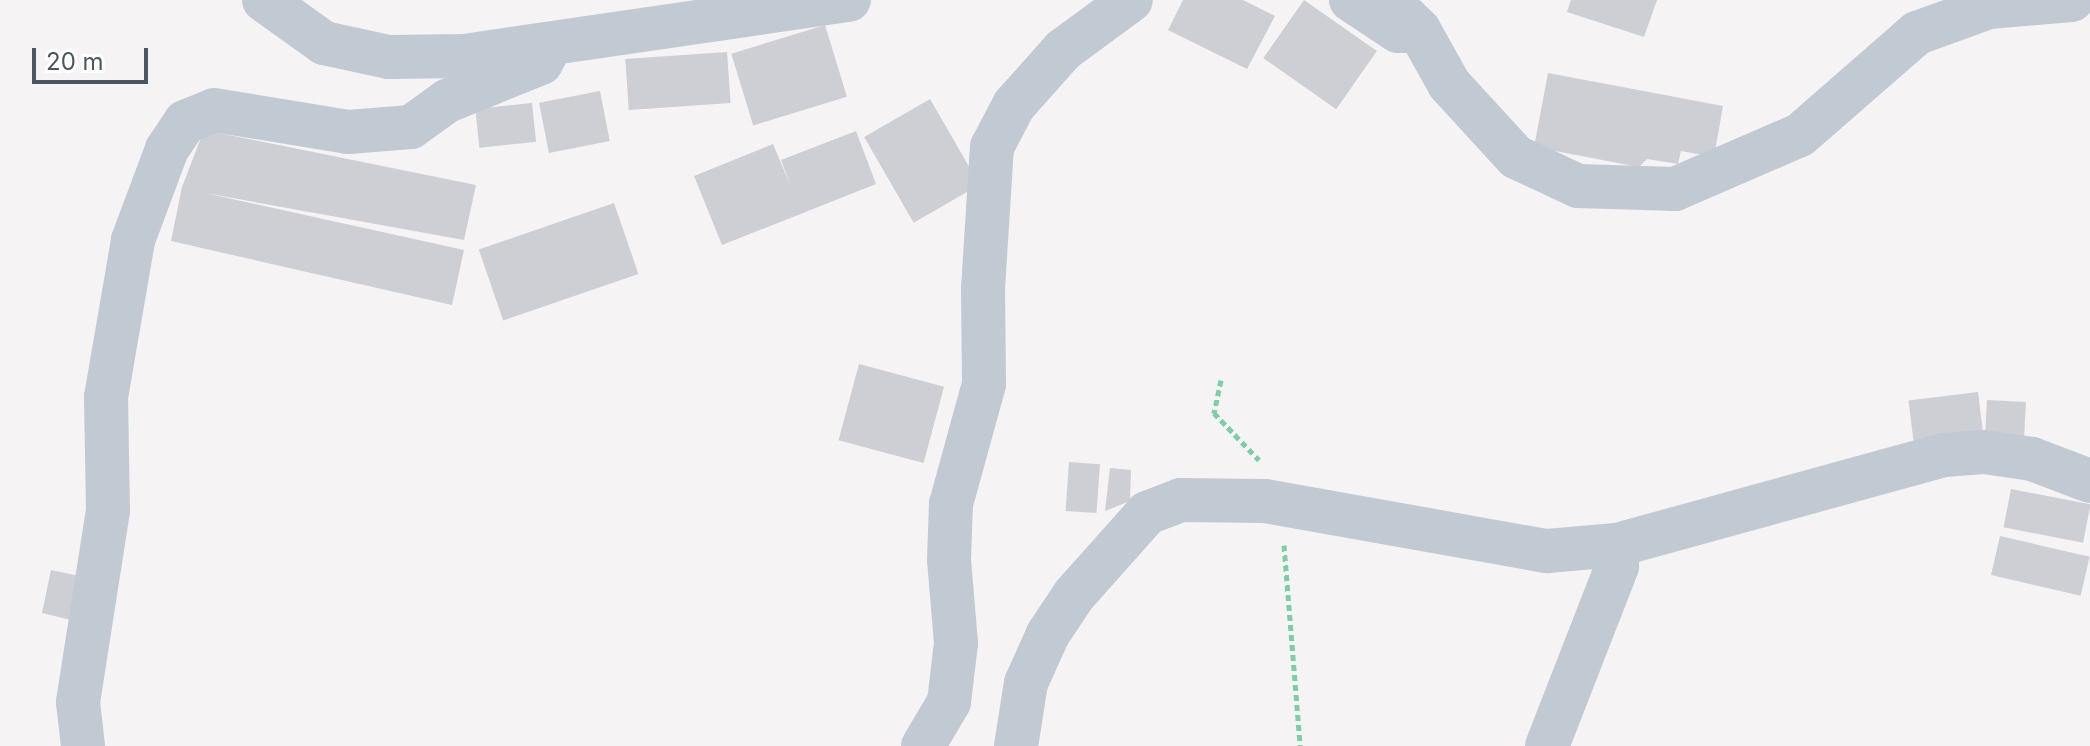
<!DOCTYPE html>
<html>
<head>
<meta charset="utf-8">
<style>
  body { margin:0 }
  #map { position:relative; width:2090px; height:746px; overflow:hidden; background:#f5f3f3; font-family:Inter,sans-serif }
  div>[style] { position:absolute }
  .building>* { inset:0; background:#cdcfd5; transform-origin:0 0 }
  .path>* { height:5px; margin-top:-2.5px; transform-origin:0; background:repeating-linear-gradient(90deg,#7ad0a6 0 6px,transparent 0 10px) }
  .minor>* { height:44px; margin:-22px; padding:0 22px; transform-origin:22px; border-radius:22px; background:#c1cad2 }
  span { translate:-50% -50%; white-space:nowrap; text-align:center; line-height:1.15; -webkit-text-stroke:7px #fff; paint-order:stroke }
  .scale { position:absolute; left:32px; top:48px; width:116px; height:36px; box-sizing:border-box; border:4px solid #4a5661; border-top:0; padding-left:10px; font-size:24px; line-height:28px; white-space:nowrap; color:#4a5661; -webkit-text-stroke:6px #fff; paint-order:stroke }
</style>
</head>
<body>
<div id="map">
  <div class="building">
    <div style="clip-path:polygon(1183px 0,1243px 0,1275px 16px,1247px 69px,1168px 30px)"></div>
    <div style="left:1304px;top:0;width:89px;height:71px;rotate:35deg"></div>
    <div style="clip-path:polygon(1571px 0,1657px 0,1644px 37px,1567px 12px)"></div>
    <div style="left:825px;top:25px;width:75px;height:98px;rotate:73deg"></div>
    <div style="left:727px;top:52px;width:51px;height:102px;rotate:86deg"></div>
    <div style="clip-path:polygon(1548px 73px,1723px 106px,1714px 157px,1681px 151px,1678px 164px,1647px 159px,1639px 167px,1534px 147px)"></div>
    <div style="left:600px;top:91px;width:51px;height:62px;rotate:79deg"></div>
    <div style="left:930px;top:99px;width:99px;height:76px;rotate:60deg"></div>
    <div style="left:532px;top:103px;width:39px;height:57px;rotate:84deg"></div>
    <div style="clip-path:polygon(204px 130px,476px 185px,464px 240px,205px 193px,464px 250px,452px 305px,171px 241px,182px 187px)"></div>
    <div style="clip-path:polygon(856px 131px,876px 184px,722px 245px,694px 176px,773px 144px,791px 187px,781px 160px)"></div>
    <div style="left:614px;top:203px;width:75px;height:143px;rotate:71deg"></div>
    <div style="left:859px;top:364px;width:88px;height:79px;rotate:15deg"></div>
    <div style="left:1978px;top:392px;width:41px;height:70px;rotate:83deg"></div>
    <div style="left:1987px;top:400px;width:39px;height:41px;rotate:3deg"></div>
    <div style="left:1069px;top:462px;width:31px;height:49px;rotate:4deg"></div>
    <div style="clip-path:polygon(1110px 468px,1131px 470px,1130px 501px,1105px 511px)"></div>
    <div style="left:2011px;top:489px;width:81px;height:39px;rotate:11deg"></div>
    <div style="left:2000px;top:536px;width:92px;height:40px;rotate:13deg"></div>
    <div style="clip-path:polygon(51px 570px,84px 577px,84px 623px,42px 613px)"></div>
  </div>
  <div class="path">
    <div style="left:1221px;top:380px;width:34px;rotate:102deg"></div>
    <div style="left:1214px;top:413px;width:65px;rotate:46.2deg"></div>
    <div style="left:1284px;top:545px;width:202px;rotate:85.4deg"></div>
  </div>
  <div class="minor">
    <div style="left:264px;top:0;width:74px;rotate:35.6deg"></div>
    <div style="left:324px;top:43px;width:66px;rotate:12.2deg"></div>
    <div style="left:389px;top:57px;width:75px;rotate:-0.8deg"></div>
    <div style="left:464px;top:56px;width:389px;rotate:-8.3deg"></div>
    <div style="left:1351px;top:0;width:56px;rotate:33.4deg"></div>
    <div style="left:1398px;top:31px;width:11px"></div>
    <div style="left:1388px;top:0;width:43px;rotate:44.1deg"></div>
    <div style="left:1419px;top:30px;width:62px;rotate:60.9deg"></div>
    <div style="left:1449px;top:84px;width:99px;rotate:47.5deg"></div>
    <div style="left:1516px;top:157px;width:68px;rotate:25.1deg"></div>
    <div style="left:1578px;top:186px;width:97px;rotate:1.8deg"></div>
    <div style="left:1675px;top:189px;width:136px;rotate:-23.4deg"></div>
    <div style="left:1800px;top:135px;width:155px;rotate:-41.1deg"></div>
    <div style="left:1917px;top:33px;width:77px;rotate:-19.9deg"></div>
    <div style="left:1989px;top:7px;width:83px;rotate:-4.8deg"></div>
    <div style="left:83px;top:746px;width:44px;rotate:-96.5deg"></div>
    <div style="left:78px;top:702px;width:193px;rotate:-81.1deg"></div>
    <div style="left:108px;top:511px;width:114px;rotate:-91deg"></div>
    <div style="left:106px;top:397px;width:159px;rotate:-80.2deg"></div>
    <div style="left:133px;top:240px;width:97px;rotate:-69.5deg"></div>
    <div style="left:167px;top:149px;width:32px;rotate:-56deg"></div>
    <div style="left:185px;top:122px;width:31px;rotate:-22deg"></div>
    <div style="left:214px;top:110px;width:136px;rotate:9.3deg"></div>
    <div style="left:348px;top:132px;width:63px;rotate:-4.5deg"></div>
    <div style="left:411px;top:127px;width:44px;rotate:-35.8deg"></div>
    <div style="left:447px;top:101px;width:101px;rotate:-22deg"></div>
    <div style="left:541px;top:63px;width:21px;rotate:-62deg"></div>
    <div style="left:923px;top:746px;width:51px;rotate:-59.4deg"></div>
    <div style="left:949px;top:702px;width:59px;rotate:-83.2deg"></div>
    <div style="left:956px;top:643px;width:83px;rotate:-94.8deg"></div>
    <div style="left:949px;top:560px;width:56px;rotate:-88deg"></div>
    <div style="left:951px;top:504px;width:124px;rotate:-74.6deg"></div>
    <div style="left:984px;top:384px;width:95px;rotate:-90.6deg"></div>
    <div style="left:983px;top:289px;width:142px;rotate:-86.4deg"></div>
    <div style="left:992px;top:147px;width:47px;rotate:-62.4deg"></div>
    <div style="left:1014px;top:105px;width:74px;rotate:-48.3deg"></div>
    <div style="left:1063px;top:50px;width:84px;rotate:-36.3deg"></div>
    <div style="left:1016px;top:746px;width:64px;rotate:-81deg"></div>
    <div style="left:1026px;top:683px;width:54px;rotate:-65.8deg"></div>
    <div style="left:1048px;top:634px;width:47px;rotate:-56.3deg"></div>
    <div style="left:1074px;top:595px;width:110px;rotate:-48.3deg"></div>
    <div style="left:1147px;top:513px;width:36px;rotate:-21deg"></div>
    <div style="left:1181px;top:500px;width:84px;rotate:0.7deg"></div>
    <div style="left:1265px;top:501px;width:286px;rotate:10.1deg"></div>
    <div style="left:1547px;top:551px;width:70px;rotate:-4.9deg"></div>
    <div style="left:1617px;top:545px;width:339px;rotate:-15.4deg"></div>
    <div style="left:1944px;top:455px;width:40px;rotate:-4.3deg"></div>
    <div style="left:1984px;top:452px;width:49px;rotate:8.3deg"></div>
    <div style="left:2032px;top:459px;width:62px;rotate:20.8deg"></div>
    <div style="left:1547px;top:746px;width:193px;rotate:-68.7deg"></div>
    <div style="left:1617px;top:566px;width:21px;rotate:-90deg"></div>
  </div>
  <div class="scale">20 m</div>
</div>
</body>
</html>
